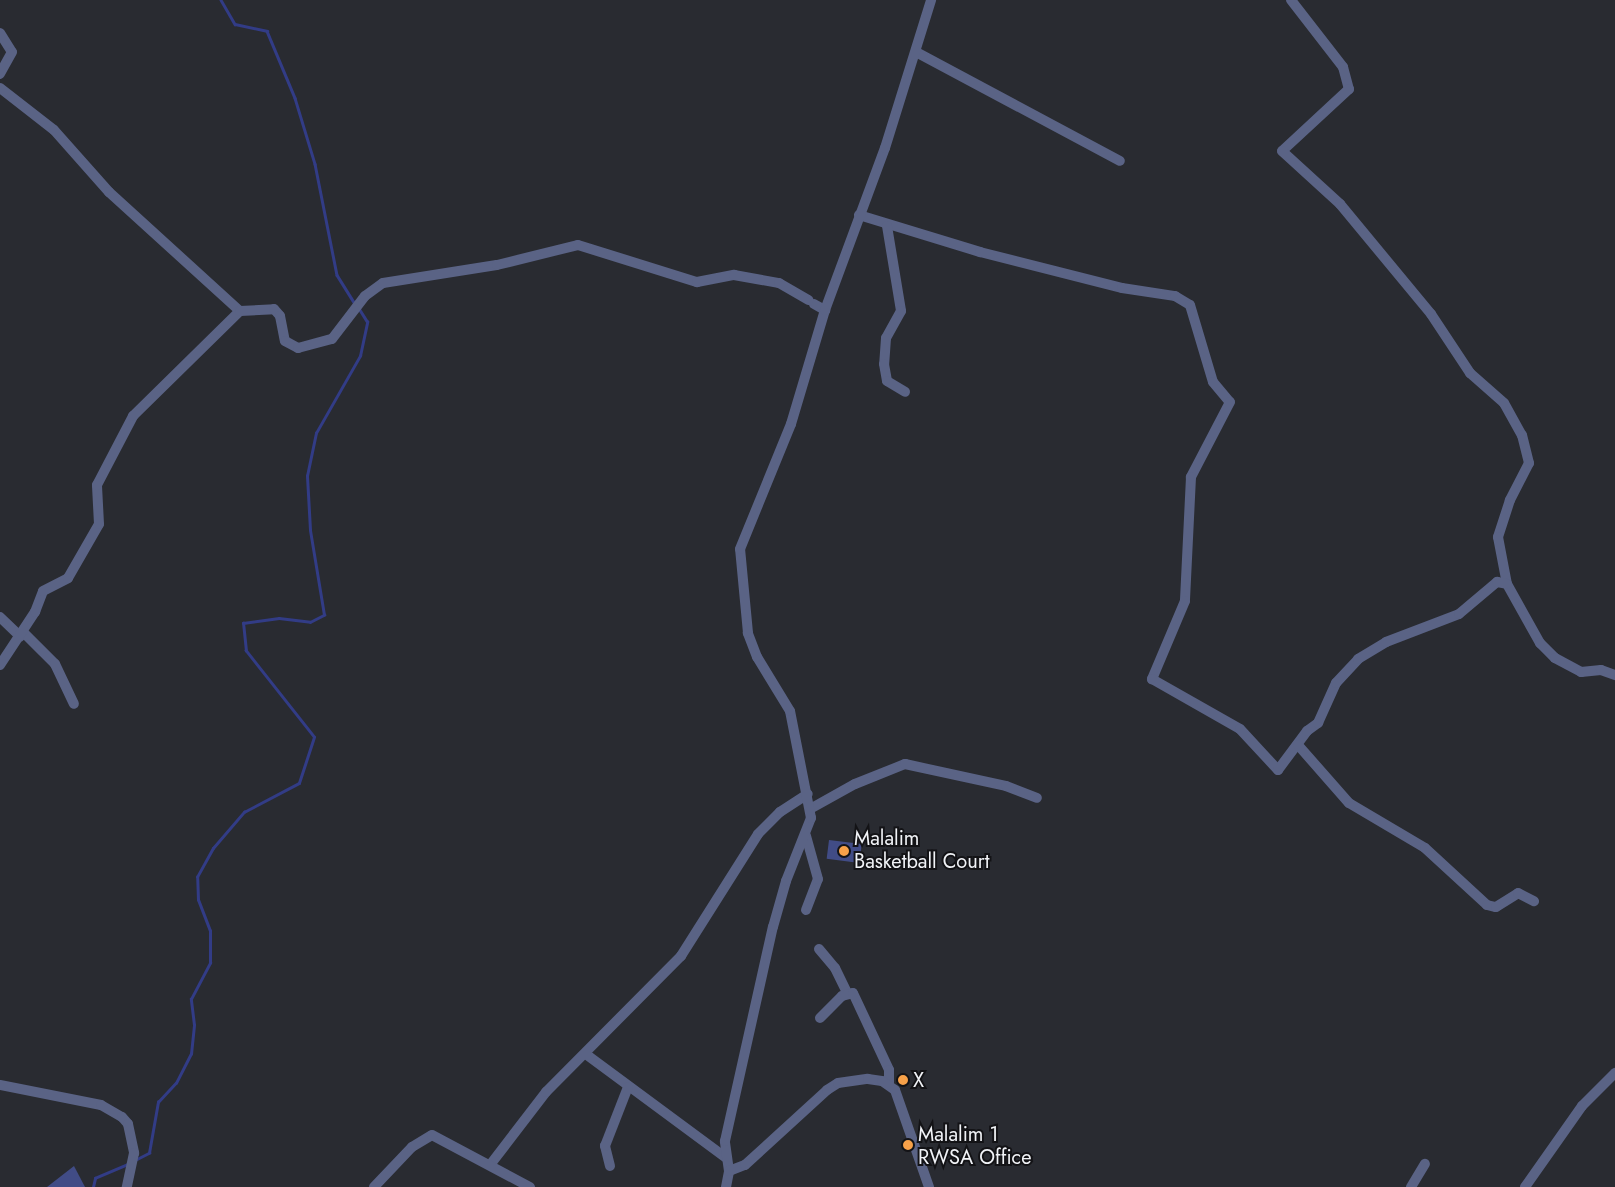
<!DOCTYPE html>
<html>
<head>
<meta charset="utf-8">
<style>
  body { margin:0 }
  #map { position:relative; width:1615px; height:1187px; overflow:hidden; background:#292b31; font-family:Jost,sans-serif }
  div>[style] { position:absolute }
  .green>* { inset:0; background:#414c86; transform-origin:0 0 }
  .stream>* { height:2.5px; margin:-1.25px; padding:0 1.25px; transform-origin:1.25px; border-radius:1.25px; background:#323c86 }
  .minor>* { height:10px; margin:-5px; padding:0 5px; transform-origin:5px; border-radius:5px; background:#5a6385 }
  .dots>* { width:14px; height:14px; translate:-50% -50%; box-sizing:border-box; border:2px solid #131316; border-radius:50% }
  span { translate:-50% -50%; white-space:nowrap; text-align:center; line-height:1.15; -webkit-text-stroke:4px #131316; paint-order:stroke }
  .poi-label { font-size:20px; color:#f1f3f7 }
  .left { translate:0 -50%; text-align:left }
</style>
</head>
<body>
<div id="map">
  <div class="green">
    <div style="left:829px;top:840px;width:33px;height:19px;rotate:7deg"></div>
    <div style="clip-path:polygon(74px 1166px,85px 1187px,47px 1187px)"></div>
  </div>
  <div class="stream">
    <div style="left:221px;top:0;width:28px;rotate:60deg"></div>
    <div style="left:235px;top:24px;width:33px;rotate:12deg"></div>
    <div style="left:267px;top:31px;width:73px;rotate:67.3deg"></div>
    <div style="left:295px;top:98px;width:69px;rotate:73.1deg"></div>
    <div style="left:315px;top:164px;width:113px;rotate:78.8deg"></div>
    <div style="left:337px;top:275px;width:36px;rotate:58deg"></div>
    <div style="left:135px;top:1160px;width:16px;rotate:-27deg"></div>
    <div style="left:149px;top:1153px;width:52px;rotate:-80deg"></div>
    <div style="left:158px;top:1102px;width:26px;rotate:-47deg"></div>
    <div style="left:176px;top:1083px;width:33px;rotate:-63deg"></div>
    <div style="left:191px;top:1054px;width:29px;rotate:-84deg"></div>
    <div style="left:194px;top:1025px;width:26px;rotate:-97deg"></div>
    <div style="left:191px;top:999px;width:41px;rotate:-62.2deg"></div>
    <div style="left:210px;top:963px;width:32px;rotate:-90deg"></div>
    <div style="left:210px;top:931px;width:33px;rotate:-111deg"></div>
    <div style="left:198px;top:900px;width:23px;rotate:-92deg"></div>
    <div style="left:197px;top:877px;width:33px;rotate:-61deg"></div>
    <div style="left:213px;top:848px;width:48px;rotate:-49.3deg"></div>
    <div style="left:244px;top:812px;width:62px;rotate:-27.8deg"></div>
    <div style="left:299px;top:783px;width:48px;rotate:-71.9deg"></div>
    <div style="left:314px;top:737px;width:110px;rotate:-128.3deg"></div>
    <div style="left:246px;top:651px;width:28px;rotate:-96deg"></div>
    <div style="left:243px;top:623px;width:36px;rotate:-8deg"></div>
    <div style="left:279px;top:618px;width:31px;rotate:7deg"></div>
    <div style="left:310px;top:622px;width:16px;rotate:-27deg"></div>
    <div style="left:324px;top:615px;width:86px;rotate:-99.4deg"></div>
    <div style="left:310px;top:530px;width:54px;rotate:-93.2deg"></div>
    <div style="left:307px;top:476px;width:44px;rotate:-78.2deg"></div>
    <div style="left:316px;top:433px;width:89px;rotate:-60.3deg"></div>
    <div style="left:360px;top:356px;width:35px;rotate:-78deg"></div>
    <div style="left:367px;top:322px;width:15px;rotate:-122deg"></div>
    <div style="left:93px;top:1187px;width:9px;rotate:-77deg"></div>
    <div style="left:95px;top:1178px;width:36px;rotate:-23deg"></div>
  </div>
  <div class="minor">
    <div style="left:1291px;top:0;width:85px;rotate:52.2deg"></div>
    <div style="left:1343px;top:67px;width:23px;rotate:75deg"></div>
    <div style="left:1349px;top:89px;width:91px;rotate:137.2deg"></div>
    <div style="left:1282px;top:151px;width:79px;rotate:42.4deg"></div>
    <div style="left:1340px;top:204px;width:143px;rotate:50.4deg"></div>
    <div style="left:1431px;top:314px;width:71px;rotate:56.5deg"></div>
    <div style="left:1470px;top:373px;width:45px;rotate:41.4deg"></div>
    <div style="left:1504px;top:403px;width:37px;rotate:61deg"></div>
    <div style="left:1522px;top:435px;width:29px;rotate:76deg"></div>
    <div style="left:1529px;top:463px;width:42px;rotate:117.2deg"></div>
    <div style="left:1510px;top:500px;width:39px;rotate:108deg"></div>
    <div style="left:1498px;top:537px;width:48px;rotate:79.2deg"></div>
    <div style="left:1507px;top:584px;width:68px;rotate:60.8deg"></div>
    <div style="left:1540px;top:643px;width:21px;rotate:45deg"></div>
    <div style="left:1555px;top:658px;width:30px;rotate:28deg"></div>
    <div style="left:1581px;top:672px;width:20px;rotate:-6deg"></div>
    <div style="left:1601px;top:670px;width:15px;rotate:20deg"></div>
    <div style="left:0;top:33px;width:22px;rotate:58deg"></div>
    <div style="left:12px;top:52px;width:25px;rotate:119deg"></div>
    <div style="left:916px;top:52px;width:231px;rotate:28.1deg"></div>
    <div style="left:0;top:88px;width:68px;rotate:37.9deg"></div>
    <div style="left:54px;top:130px;width:83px;rotate:48.4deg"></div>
    <div style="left:109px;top:192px;width:177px;rotate:42.3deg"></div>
    <div style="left:859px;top:215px;width:127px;rotate:17deg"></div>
    <div style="left:980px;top:252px;width:146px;rotate:14.2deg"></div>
    <div style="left:1122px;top:288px;width:54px;rotate:8.6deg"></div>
    <div style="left:1175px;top:296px;width:17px;rotate:31deg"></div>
    <div style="left:1190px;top:305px;width:80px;rotate:73.4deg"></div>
    <div style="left:1213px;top:382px;width:26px;rotate:50deg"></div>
    <div style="left:1230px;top:402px;width:85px;rotate:117.5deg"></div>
    <div style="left:1191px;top:477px;width:124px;rotate:92.8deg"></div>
    <div style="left:1185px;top:601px;width:85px;rotate:112.9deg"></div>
    <div style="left:1152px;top:679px;width:101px;rotate:29.6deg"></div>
    <div style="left:1240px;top:729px;width:56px;rotate:47.2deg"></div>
    <div style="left:1278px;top:770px;width:49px;rotate:-53.4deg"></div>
    <div style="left:1307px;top:731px;width:14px;rotate:-36deg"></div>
    <div style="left:1318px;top:723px;width:44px;rotate:-65.8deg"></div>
    <div style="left:1336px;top:683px;width:33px;rotate:-47deg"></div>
    <div style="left:1358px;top:659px;width:33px;rotate:-31deg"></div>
    <div style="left:1386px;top:642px;width:78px;rotate:-21deg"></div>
    <div style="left:1459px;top:614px;width:50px;rotate:-40.1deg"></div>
    <div style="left:1497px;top:582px;width:10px;rotate:11deg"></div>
    <div style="left:887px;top:226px;width:86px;rotate:80.6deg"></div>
    <div style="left:901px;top:311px;width:31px;rotate:119deg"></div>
    <div style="left:886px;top:338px;width:26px;rotate:94deg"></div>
    <div style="left:884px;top:364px;width:17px;rotate:80deg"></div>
    <div style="left:887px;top:381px;width:21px;rotate:31deg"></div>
    <div style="left:814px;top:304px;width:13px;rotate:29deg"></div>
    <div style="left:0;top:617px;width:28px;rotate:44deg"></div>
    <div style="left:23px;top:632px;width:45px;rotate:45deg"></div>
    <div style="left:55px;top:664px;width:44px;rotate:64.6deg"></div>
    <div style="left:0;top:665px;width:64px;rotate:-56.6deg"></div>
    <div style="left:35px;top:612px;width:22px;rotate:-69deg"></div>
    <div style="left:43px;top:591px;width:28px;rotate:-27deg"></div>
    <div style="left:68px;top:578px;width:62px;rotate:-60.1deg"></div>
    <div style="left:99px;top:524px;width:39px;rotate:-93deg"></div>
    <div style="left:97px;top:485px;width:78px;rotate:-62.4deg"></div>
    <div style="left:133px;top:416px;width:150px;rotate:-44.5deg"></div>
    <div style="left:240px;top:311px;width:34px;rotate:-3deg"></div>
    <div style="left:274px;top:309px;width:9px;rotate:49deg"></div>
    <div style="left:280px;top:316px;width:25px;rotate:79deg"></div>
    <div style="left:285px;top:341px;width:15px;rotate:28deg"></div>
    <div style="left:298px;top:348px;width:35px;rotate:-15deg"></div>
    <div style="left:332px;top:339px;width:54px;rotate:-52.5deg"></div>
    <div style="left:365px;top:296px;width:22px;rotate:-36deg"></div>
    <div style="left:383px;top:283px;width:115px;rotate:-9deg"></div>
    <div style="left:497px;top:265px;width:83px;rotate:-13.9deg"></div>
    <div style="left:578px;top:245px;width:125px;rotate:17.3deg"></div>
    <div style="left:697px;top:282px;width:38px;rotate:-11deg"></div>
    <div style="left:734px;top:275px;width:46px;rotate:10.1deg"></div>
    <div style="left:779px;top:283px;width:34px;rotate:30deg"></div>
    <div style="left:1298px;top:745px;width:77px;rotate:48.7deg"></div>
    <div style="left:1349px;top:803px;width:88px;rotate:30.6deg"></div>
    <div style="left:1425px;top:848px;width:84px;rotate:42.6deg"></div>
    <div style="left:1487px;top:905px;width:9px;rotate:13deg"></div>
    <div style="left:1496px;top:907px;width:26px;rotate:-32deg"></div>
    <div style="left:1518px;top:893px;width:18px;rotate:27deg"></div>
    <div style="left:810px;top:809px;width:51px;rotate:-29.1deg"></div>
    <div style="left:855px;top:784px;width:54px;rotate:-21.8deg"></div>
    <div style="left:905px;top:764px;width:103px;rotate:12.3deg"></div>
    <div style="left:1006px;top:786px;width:33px;rotate:21deg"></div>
    <div style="left:806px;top:910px;width:33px;rotate:-69deg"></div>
    <div style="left:818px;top:879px;width:45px;rotate:-105.6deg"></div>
    <div style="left:819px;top:949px;width:25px;rotate:50deg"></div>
    <div style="left:835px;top:968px;width:28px;rotate:64deg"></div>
    <div style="left:820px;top:1018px;width:31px;rotate:-45deg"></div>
    <div style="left:842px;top:996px;width:11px;rotate:-15deg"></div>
    <div style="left:853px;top:993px;width:85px;rotate:64.9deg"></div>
    <div style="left:889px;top:1070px;width:14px;rotate:90deg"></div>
    <div style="left:587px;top:1055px;width:172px;rotate:36.5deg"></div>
    <div style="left:0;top:1085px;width:103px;rotate:11.2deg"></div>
    <div style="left:101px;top:1105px;width:24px;rotate:30deg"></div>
    <div style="left:122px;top:1117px;width:9px;rotate:49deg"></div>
    <div style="left:128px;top:1124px;width:30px;rotate:78deg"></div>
    <div style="left:134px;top:1153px;width:35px;rotate:102deg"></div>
    <div style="left:490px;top:1165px;width:92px;rotate:-52.5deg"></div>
    <div style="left:546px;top:1092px;width:192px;rotate:-45.2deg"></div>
    <div style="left:681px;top:956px;width:144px;rotate:-57.7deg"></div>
    <div style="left:758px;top:834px;width:31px;rotate:-45deg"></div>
    <div style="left:780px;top:812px;width:33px;rotate:-33deg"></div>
    <div style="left:610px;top:1166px;width:21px;rotate:-104deg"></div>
    <div style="left:605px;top:1146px;width:63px;rotate:-68.7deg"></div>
    <div style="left:729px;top:1171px;width:30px;rotate:-98deg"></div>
    <div style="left:725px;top:1141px;width:219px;rotate:-77.4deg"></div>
    <div style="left:773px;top:927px;width:48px;rotate:-74.2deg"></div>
    <div style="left:786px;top:881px;width:68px;rotate:-68.4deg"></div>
    <div style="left:811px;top:818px;width:109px;rotate:-101.1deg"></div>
    <div style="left:790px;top:711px;width:63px;rotate:-121.4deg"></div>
    <div style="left:757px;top:657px;width:26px;rotate:-111deg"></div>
    <div style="left:748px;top:633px;width:84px;rotate:-95.4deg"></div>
    <div style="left:740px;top:549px;width:135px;rotate:-67.8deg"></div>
    <div style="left:791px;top:424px;width:119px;rotate:-73.4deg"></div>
    <div style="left:825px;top:310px;width:173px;rotate:-69.7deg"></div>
    <div style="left:885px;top:148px;width:155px;rotate:-72.7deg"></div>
    <div style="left:374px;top:1187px;width:55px;rotate:-46.5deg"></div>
    <div style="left:412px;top:1147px;width:23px;rotate:-31deg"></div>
    <div style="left:432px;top:1135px;width:111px;rotate:28deg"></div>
    <div style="left:726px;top:1187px;width:16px;rotate:-79deg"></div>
    <div style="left:729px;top:1171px;width:17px;rotate:-21deg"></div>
    <div style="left:745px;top:1165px;width:111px;rotate:-42.4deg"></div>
    <div style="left:827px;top:1090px;width:13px;rotate:-32deg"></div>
    <div style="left:838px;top:1083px;width:30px;rotate:-8deg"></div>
    <div style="left:868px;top:1079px;width:14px;rotate:8deg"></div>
    <div style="left:882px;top:1081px;width:16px;rotate:35deg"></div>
    <div style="left:895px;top:1090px;width:103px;rotate:70.7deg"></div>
    <div style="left:1411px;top:1187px;width:27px;rotate:-59deg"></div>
    <div style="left:1525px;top:1187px;width:99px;rotate:-54.9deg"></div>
    <div style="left:1582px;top:1106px;width:47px;rotate:-45deg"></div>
  </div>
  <div class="dots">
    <div style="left:844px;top:851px;background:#f7a149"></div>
    <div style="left:903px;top:1080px;background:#f7a149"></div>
    <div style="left:908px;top:1145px;background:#f7a149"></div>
  </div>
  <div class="poi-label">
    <span class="left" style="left:854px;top:850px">Malalim<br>Basketball Court</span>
    <span class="left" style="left:913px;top:1080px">X</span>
    <span class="left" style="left:918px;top:1146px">Malalim 1<br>RWSA Office</span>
  </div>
</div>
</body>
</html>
